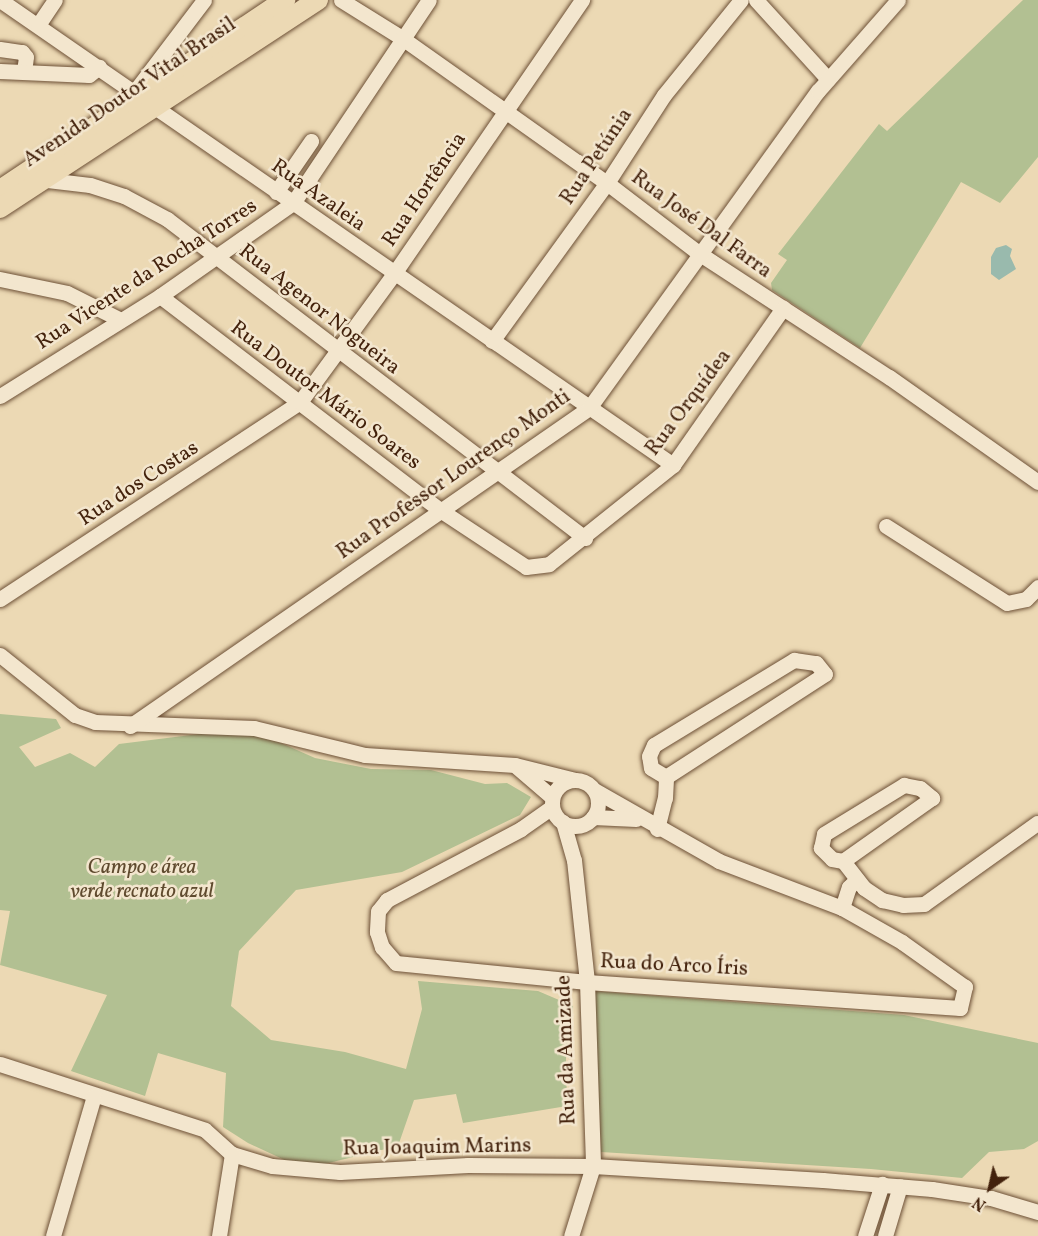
<!DOCTYPE html>
<html>
<head>
<meta charset="utf-8">
<style>
  body { margin:0 }
  #map { position:relative; width:1038px; height:1236px; overflow:hidden; background:#ecd9b4; font-family:Vollkorn,serif }
  div>[style] { position:absolute }
  .green>* { inset:0; background:#b2c092 }
  .water>* { inset:0; background:#99baad }
  .roads { filter:drop-shadow(0 0 2px #6d5036) drop-shadow(0 0 2px #6d5036) }
  .minor>* { height:15px; margin:-7.5px; padding:0 7.5px; transform-origin:7.5px; border-radius:7.5px; background:#f3e6ce }
  .minor>.ring { margin:-7.5px; padding:0; box-sizing:content-box; background:none; border:15px solid #f3e6ce; border-radius:50% }
  .major>* { height:20px; margin:-10px; padding:0 10px; transform-origin:10px; border-radius:10px; background:#ecd9b4 }
  span { translate:-50% -50%; white-space:nowrap; text-align:center; line-height:1.15; -webkit-text-stroke:5px #f3e6ce; paint-order:stroke }
  .street-label { font-size:21px; color:#43220c }
  .park-label { font-size:21px; color:#5f4a2e; font-style:italic }
  .north { position:absolute; left:960px; top:1158px; width:60px; height:60px; -webkit-text-stroke:4px #f3e6ce; paint-order:stroke; rotate:214deg; font-size:16px; font-weight:700; line-height:24px; text-align:center; color:#43220c }
  .north::after { content:''; display:block; margin:auto; width:21px; height:27px; background:#43220c; clip-path:polygon(50% 0,100% 100%,50% 72%,0 100%) }
</style>
</head>
<body>
<div id="map">
  <div class="green">
    <div style="clip-path:polygon(1023px 0,1038px 0,1038px 157px,1000px 203px,961px 182px,860px 348px,772px 290px,771px 283px,787px 260px,778px 254px,879px 124px,887px 131px)"></div>
    <div style="clip-path:polygon(0 714px,56px 719px,61px 728px,19px 747px,35px 767px,70px 753px,95px 767px,119px 744px,247px 728px,315px 758px,371px 769px,431px 770px,485px 784px,507px 783px,531px 797px,520px 815px,402px 872px,296px 890px,239px 951px,231px 1006px,271px 1040px,345px 1052px,406px 1069px,422px 1009px,418px 981px,538px 991px,573px 1006px,566px 1058px,567px 1106px,463px 1123px,456px 1094px,414px 1100px,398px 1146px,304px 1169px,248px 1143px,223px 1127px,226px 1073px,158px 1053px,145px 1096px,71px 1071px,107px 995px,0 965px,10px 911px,0 910px)"></div>
    <div style="clip-path:polygon(594px 991px,904px 1015px,1038px 1043px,1038px 1141px,1024px 1149px,989px 1152px,962px 1178px,871px 1169px,601px 1152px)"></div>
  </div>
  <div class="water">
    <div style="clip-path:polygon(1006px 245px,1012px 249px,1010px 256px,1016px 269px,999px 280px,991px 274px,991px 257px,996px 248px)"></div>
  </div>
  <div class="roads">
    <div class="minor">
      <div style="left:0;top:0;width:818px;rotate:34.64deg"></div>
      <div style="left:341px;top:0;width:72px;rotate:31.9deg"></div>
      <div style="left:402px;top:38px;width:251px;rotate:35.3deg"></div>
      <div style="left:607px;top:183px;width:117px;rotate:37.4deg"></div>
      <div style="left:700px;top:254px;width:225px;rotate:33.1deg"></div>
      <div style="left:889px;top:377px;width:182px;rotate:35.2deg"></div>
      <div style="left:756px;top:0;width:107px;rotate:47.7deg"></div>
      <div style="left:38px;top:25px;width:30px;rotate:-56deg"></div>
      <div style="left:0;top:49px;width:22px;rotate:8deg"></div>
      <div style="left:22px;top:52px;width:6px;rotate:51deg"></div>
      <div style="left:26px;top:57px;width:15px;rotate:98deg"></div>
      <div style="left:0;top:71px;width:89px;rotate:2.6deg"></div>
      <div style="left:89px;top:75px;width:13px;rotate:-39deg"></div>
      <div style="left:135px;top:91px;width:114px;rotate:-52.8deg"></div>
      <div style="left:39px;top:179px;width:51px;rotate:6.7deg"></div>
      <div style="left:90px;top:185px;width:36px;rotate:18deg"></div>
      <div style="left:124px;top:196px;width:49px;rotate:28.1deg"></div>
      <div style="left:167px;top:219px;width:526px;rotate:37.35deg"></div>
      <div style="left:276px;top:192px;width:62px;rotate:-55.5deg"></div>
      <div style="left:0;top:279px;width:68px;rotate:11.8deg"></div>
      <div style="left:67px;top:293px;width:60px;rotate:26.6deg"></div>
      <div style="left:160px;top:296px;width:352px;rotate:37.4deg"></div>
      <div style="left:440px;top:510px;width:103px;rotate:33.5deg"></div>
      <div style="left:526px;top:567px;width:23px;rotate:-7deg"></div>
      <div style="left:549px;top:564px;width:159px;rotate:-38.6deg"></div>
      <div style="left:673px;top:465px;width:192px;rotate:-55deg"></div>
      <div style="left:492px;top:341px;width:195px;rotate:-54deg"></div>
      <div style="left:607px;top:183px;width:105px;rotate:-57.1deg"></div>
      <div style="left:664px;top:95px;width:122px;rotate:-51deg"></div>
      <div style="left:0;top:396px;width:189px;rotate:-32deg"></div>
      <div style="left:160px;top:296px;width:162px;rotate:-35deg"></div>
      <div style="left:293px;top:203px;width:244px;rotate:-56.2deg"></div>
      <div style="left:886px;top:526px;width:143px;rotate:32.5deg"></div>
      <div style="left:1007px;top:603px;width:19px;rotate:-12deg"></div>
      <div style="left:1026px;top:599px;width:17px;rotate:-45deg"></div>
      <div style="left:0;top:599px;width:359px;rotate:-33.3deg"></div>
      <div style="left:300px;top:402px;width:157px;rotate:-53.8deg"></div>
      <div style="left:393px;top:275px;width:334px;rotate:-55.5deg"></div>
      <div style="left:0;top:655px;width:96px;rotate:38.7deg"></div>
      <div style="left:75px;top:715px;width:21px;rotate:19deg"></div>
      <div style="left:95px;top:722px;width:159px;rotate:2.2deg"></div>
      <div style="left:254px;top:728px;width:114px;rotate:13.7deg"></div>
      <div style="left:365px;top:755px;width:150px;rotate:3.8deg"></div>
      <div style="left:515px;top:765px;width:62px;rotate:14deg"></div>
      <div style="left:794px;top:660px;width:22px;rotate:8deg"></div>
      <div style="left:816px;top:663px;width:14px;rotate:51deg"></div>
      <div style="left:825px;top:674px;width:189px;rotate:147.1deg"></div>
      <div style="left:666px;top:777px;width:17px;rotate:-149deg"></div>
      <div style="left:651px;top:768px;width:12px;rotate:-99deg"></div>
      <div style="left:649px;top:756px;width:12px;rotate:-66deg"></div>
      <div style="left:654px;top:745px;width:164px;rotate:-31.3deg"></div>
      <div style="left:130px;top:726px;width:558px;rotate:-34.71deg"></div>
      <div style="left:589px;top:408px;width:391px;rotate:-54.2deg"></div>
      <div style="left:818px;top:91px;width:121px;rotate:-48.7deg"></div>
      <div style="left:517px;top:767px;width:46px;rotate:40.6deg"></div>
      <div class="ring" style="left:552px;top:780px;width:31px;height:31px"></div>
      <div style="left:904px;top:785px;width:16px;rotate:11deg"></div>
      <div style="left:920px;top:788px;width:16px;rotate:40deg"></div>
      <div style="left:932px;top:798px;width:109px;rotate:144.7deg"></div>
      <div style="left:843px;top:861px;width:11px;rotate:-170deg"></div>
      <div style="left:832px;top:859px;width:16px;rotate:-135deg"></div>
      <div style="left:821px;top:848px;width:14px;rotate:-78deg"></div>
      <div style="left:824px;top:834px;width:94px;rotate:-31.5deg"></div>
      <div style="left:552px;top:807px;width:38px;rotate:145deg"></div>
      <div style="left:521px;top:829px;width:152px;rotate:152.1deg"></div>
      <div style="left:387px;top:900px;width:14px;rotate:129deg"></div>
      <div style="left:378px;top:911px;width:21px;rotate:93deg"></div>
      <div style="left:377px;top:932px;width:16px;rotate:72deg"></div>
      <div style="left:382px;top:947px;width:21px;rotate:49deg"></div>
      <div style="left:396px;top:963px;width:192px;rotate:5.7deg"></div>
      <div style="left:587px;top:982px;width:374px;rotate:4deg"></div>
      <div style="left:960px;top:1008px;width:22px;rotate:-77deg"></div>
      <div style="left:965px;top:987px;width:77px;rotate:-144.5deg"></div>
      <div style="left:902px;top:942px;width:69px;rotate:-150.5deg"></div>
      <div style="left:842px;top:908px;width:132px;rotate:-159.1deg"></div>
      <div style="left:719px;top:861px;width:142px;rotate:-150.4deg"></div>
      <div style="left:593px;top:817px;width:43px;rotate:2.7deg"></div>
      <div style="left:563px;top:822px;width:40px;rotate:74deg"></div>
      <div style="left:574px;top:860px;width:123px;rotate:83.9deg"></div>
      <div style="left:587px;top:982px;width:184px;rotate:88.1deg"></div>
      <div style="left:593px;top:1166px;width:73px;rotate:107.4deg"></div>
      <div style="left:657px;top:829px;width:32px;rotate:-76deg"></div>
      <div style="left:665px;top:798px;width:21px;rotate:-87deg"></div>
      <div style="left:843px;top:861px;width:34px;rotate:52deg"></div>
      <div style="left:864px;top:888px;width:22px;rotate:34deg"></div>
      <div style="left:882px;top:900px;width:22px;rotate:13deg"></div>
      <div style="left:903px;top:905px;width:21px;rotate:-3deg"></div>
      <div style="left:924px;top:904px;width:139px;rotate:-35.6deg"></div>
      <div style="left:842px;top:908px;width:22px;rotate:-72deg"></div>
      <div style="left:849px;top:887px;width:11px;rotate:-45deg"></div>
      <div style="left:0;top:1064px;width:215px;rotate:17.8deg"></div>
      <div style="left:205px;top:1130px;width:36px;rotate:42deg"></div>
      <div style="left:232px;top:1154px;width:42px;rotate:16.7deg"></div>
      <div style="left:272px;top:1166px;width:68px;rotate:5deg"></div>
      <div style="left:340px;top:1172px;width:128px;rotate:-3.1deg"></div>
      <div style="left:468px;top:1165px;width:125px;rotate:0.5deg"></div>
      <div style="left:593px;top:1166px;width:230px;rotate:3.5deg"></div>
      <div style="left:823px;top:1180px;width:109px;rotate:4.7deg"></div>
      <div style="left:932px;top:1189px;width:60px;rotate:8.7deg"></div>
      <div style="left:991px;top:1198px;width:49px;rotate:16.6deg"></div>
      <div style="left:53px;top:1236px;width:146px;rotate:-73.7deg"></div>
      <div style="left:219px;top:1236px;width:83px;rotate:-81deg"></div>
      <div style="left:865px;top:1236px;width:55px;rotate:-71.9deg"></div>
      <div style="left:885px;top:1236px;width:52px;rotate:-73.3deg"></div>
    </div>
    <div class="major">
      <div style="left:0;top:190px;width:343px;rotate:-33.7deg"></div>
      <div style="left:0;top:208px;width:380px;rotate:-33.2deg"></div>
    </div>
  </div>
  <div class="street-label">
    <span style="left:130px;top:93px;rotate:-34deg">Avenida Doutor Vital Brasil</span>
    <span style="left:597px;top:157px;rotate:-56deg">Rua Petúnia</span>
    <span style="left:425px;top:190px;rotate:-56deg">Rua Hortência</span>
    <span style="left:318px;top:196px;rotate:35deg">Rua Azaleia</span>
    <span style="left:701px;top:225px;rotate:36deg">Rua José Dal Farra</span>
    <span style="left:147px;top:275px;rotate:-33deg">Rua Vicente da Rocha Torres</span>
    <span style="left:319px;top:310px;rotate:38deg">Rua Agenor Nogueira</span>
    <span style="left:325px;top:396px;rotate:37deg">Rua Doutor Mário Soares</span>
    <span style="left:689px;top:403px;rotate:-53deg">Rua Orquídea</span>
    <span style="left:454px;top:475px;rotate:-35deg">Rua Professor Lourenço Monti</span>
    <span style="left:139px;top:484px;rotate:-33deg">Rua dos Costas</span>
    <span style="left:674px;top:966px;rotate:3deg">Rua do Arco Íris</span>
    <span style="left:567px;top:1050px;rotate:-92deg">Rua da Amizade</span>
    <span style="left:437px;top:1148px;rotate:-1deg">Rua Joaquim Marins</span>
  </div>
  <div class="park-label">
    <span style="left:142px;top:880px">Campo e área<br>verde recnato azul</span>
  </div>
  <div class="north">N</div>
</div>
</body>
</html>
